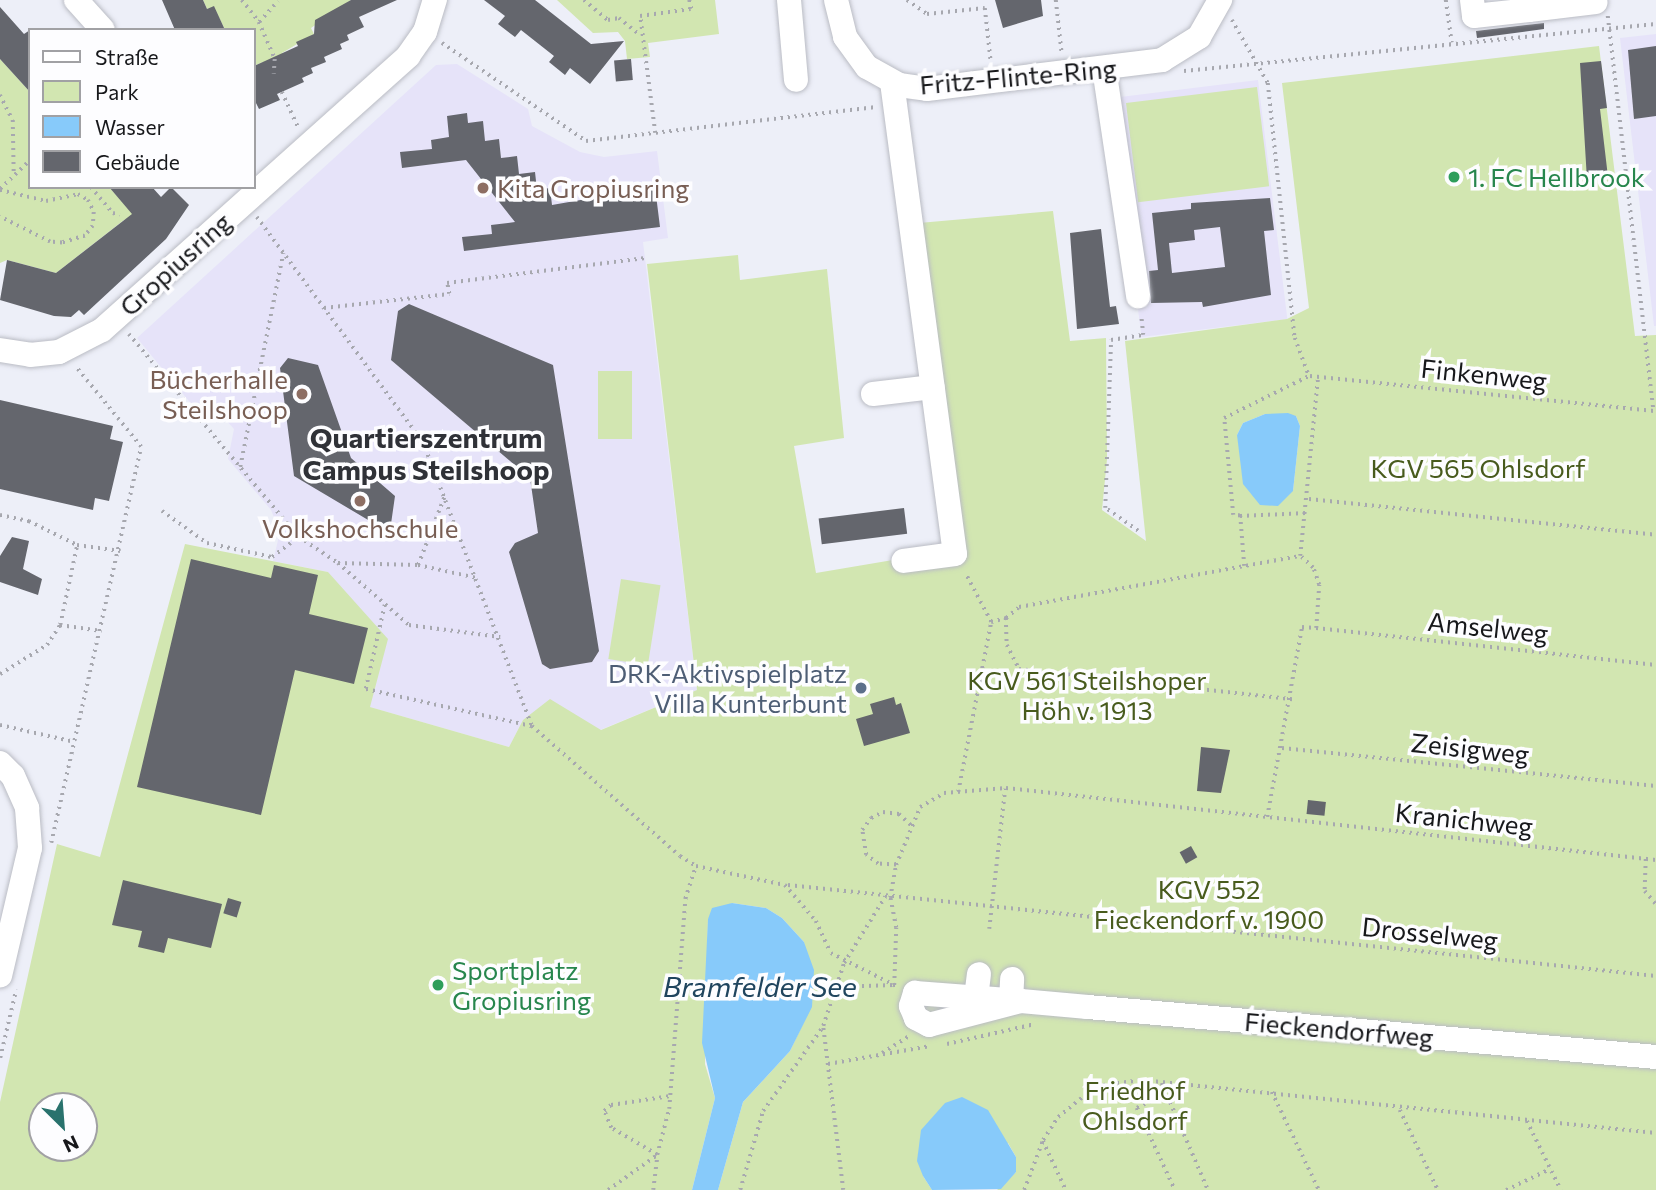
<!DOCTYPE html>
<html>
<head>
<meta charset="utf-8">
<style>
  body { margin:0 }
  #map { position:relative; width:1656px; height:1190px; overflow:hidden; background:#edeff8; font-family:Commissioner,sans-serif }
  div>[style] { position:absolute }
  .education>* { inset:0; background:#e6e3f9; transform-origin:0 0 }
  .green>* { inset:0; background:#d2e6b1; transform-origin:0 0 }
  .water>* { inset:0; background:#87cafa }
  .building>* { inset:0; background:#64666d; transform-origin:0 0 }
  .path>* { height:3.5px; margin-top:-1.75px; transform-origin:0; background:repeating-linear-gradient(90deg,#a7a8af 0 2px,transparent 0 7px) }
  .roads { filter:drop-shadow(0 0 2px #babcc4) drop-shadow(0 0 2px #babcc4) }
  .minor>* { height:24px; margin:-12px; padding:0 12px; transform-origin:12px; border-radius:12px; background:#fff }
  .dots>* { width:19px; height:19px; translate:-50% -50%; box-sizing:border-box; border:4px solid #fdfdff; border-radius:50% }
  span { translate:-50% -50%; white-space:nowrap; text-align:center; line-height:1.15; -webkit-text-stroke:7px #fdfdff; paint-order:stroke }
  .street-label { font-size:26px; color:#17181b }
  .leisure-label { font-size:26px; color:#27864d }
  .left { translate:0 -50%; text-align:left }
  .education-label { font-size:26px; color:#785e54 }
  .right { translate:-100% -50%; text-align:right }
  .park-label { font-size:26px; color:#485b1d }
  .service-label { font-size:26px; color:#4e5e75 }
  .neighbourhood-label { font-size:28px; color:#2f3137; font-weight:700 }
  .water-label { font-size:28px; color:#20455e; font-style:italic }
  .legend { position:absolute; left:28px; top:28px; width:228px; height:161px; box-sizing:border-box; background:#fdfdff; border:2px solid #a1a1a4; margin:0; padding:9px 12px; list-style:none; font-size:21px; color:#17181b }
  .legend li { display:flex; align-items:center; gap:14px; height:35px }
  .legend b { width:35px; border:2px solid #a1a1a4 }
  .north { position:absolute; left:28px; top:1092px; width:70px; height:70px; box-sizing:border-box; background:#fdfdff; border:2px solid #a1a1a4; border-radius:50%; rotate:155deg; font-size:19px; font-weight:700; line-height:28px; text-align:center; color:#17181b }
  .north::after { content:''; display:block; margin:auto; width:24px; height:32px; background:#29726d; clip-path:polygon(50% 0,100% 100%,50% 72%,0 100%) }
</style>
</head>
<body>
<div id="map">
  <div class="education">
    <div style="clip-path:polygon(1656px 34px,1656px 326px,1654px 326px,1620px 38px)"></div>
    <div style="clip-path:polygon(457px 64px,528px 109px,532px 126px,580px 152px,604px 157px,657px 151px,668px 238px,643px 242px,697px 690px,600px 730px,523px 720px,509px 747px,370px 707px,328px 572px,273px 561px,280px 532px,271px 510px,228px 459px,234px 429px,215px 408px,202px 417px,137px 338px,436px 65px)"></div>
    <div style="left:1258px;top:80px;width:241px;height:147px;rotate:83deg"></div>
  </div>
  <div class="green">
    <div style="clip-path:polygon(203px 0,351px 0,311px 28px,314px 34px,282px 53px,288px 68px,269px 76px,263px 62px,256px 65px,254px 59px,254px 30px,225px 30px,214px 7px,207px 9px)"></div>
    <div style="clip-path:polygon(557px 0,715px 0,719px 34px,648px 43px,650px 57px,627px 59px,625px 41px,618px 32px,593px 33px)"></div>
    <div style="clip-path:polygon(evenodd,1599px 46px,1635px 336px,1656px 335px,1656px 1190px,997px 1190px,1016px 1172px,1016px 1157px,1008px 1143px,923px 1176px,932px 1190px,718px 1190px,743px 1102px,790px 1051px,811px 1007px,804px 942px,782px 918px,766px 908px,732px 903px,708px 919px,705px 1064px,715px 1098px,692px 1190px,0 1190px,0 1102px,57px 844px,100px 857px,185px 544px,328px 572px,388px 639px,370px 707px,509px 747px,523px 720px,550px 699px,601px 730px,697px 690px,647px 264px,738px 255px,740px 280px,827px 269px,844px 438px,794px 446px,816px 573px,958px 549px,919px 223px,1053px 211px,1070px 341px,1106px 338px,1107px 459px,1102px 510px,1146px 541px,1125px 341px,1287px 319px,1309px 308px,1282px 83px,1599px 46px,1265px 414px,1296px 416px,1300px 426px,1293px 491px,1237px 435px,1243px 423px,1265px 414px,1599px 46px,42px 1106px,84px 1106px,84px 1148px,42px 1148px,42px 1106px)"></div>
    <div style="clip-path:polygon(0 59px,30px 92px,30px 187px,109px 187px,129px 210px,143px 214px,124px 220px,56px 273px,7px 260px,0 263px)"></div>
    <div style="left:1257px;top:87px;width:100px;height:132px;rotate:83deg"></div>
    <div style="left:598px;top:371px;width:34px;height:68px"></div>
    <div style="left:621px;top:579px;width:40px;height:81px;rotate:9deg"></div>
  </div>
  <div class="water">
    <div style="clip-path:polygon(1288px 413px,1296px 416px,1300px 426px,1293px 491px,1278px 506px,1260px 505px,1243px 484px,1237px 435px,1243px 423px,1265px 414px)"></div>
    <div style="clip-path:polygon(732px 903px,766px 908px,782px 918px,804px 942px,814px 970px,812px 1007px,790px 1051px,743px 1102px,718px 1190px,692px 1190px,715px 1098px,702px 1043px,708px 919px,712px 908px)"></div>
    <div style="clip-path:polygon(962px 1097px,988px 1110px,1016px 1157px,1016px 1172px,1001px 1189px,932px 1190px,923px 1176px,917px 1161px,921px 1130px,945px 1103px)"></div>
  </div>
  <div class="building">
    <div style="clip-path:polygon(162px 0,203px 0,207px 9px,214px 6px,225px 30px,175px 30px)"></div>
    <div style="clip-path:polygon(351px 0,397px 0,359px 17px,364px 27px,347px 35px,349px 40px,340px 44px,342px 49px,324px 57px,326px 62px,311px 68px,313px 73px,302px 78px,304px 82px,277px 94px,280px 100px,259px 109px,254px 99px,254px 66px,298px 46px,296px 42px,314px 34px,315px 20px)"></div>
    <div style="clip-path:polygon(484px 0,535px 0,591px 44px,624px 41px,590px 84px,570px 68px,565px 75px,549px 62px,554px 56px,521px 30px,515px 37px,498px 24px,505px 16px)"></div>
    <div style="clip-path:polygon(995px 0,1041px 0,1043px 16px,1003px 28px)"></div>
    <div style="clip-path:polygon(0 7px,24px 34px,30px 30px,30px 92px,0 59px)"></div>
    <div style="clip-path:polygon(1544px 23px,1544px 29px,1477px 38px,1476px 31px)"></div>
    <div style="clip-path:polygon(1656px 46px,1656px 116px,1634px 119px,1628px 50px)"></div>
    <div style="left:631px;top:59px;width:21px;height:17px;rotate:85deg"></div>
    <div style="clip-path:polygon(1601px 61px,1607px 108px,1600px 109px,1608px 177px,1587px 180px,1580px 63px)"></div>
    <div style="clip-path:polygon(467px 113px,468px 123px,483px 121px,485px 141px,499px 139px,501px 158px,517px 156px,519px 174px,535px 172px,537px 190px,550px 188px,552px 205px,655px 187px,660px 227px,464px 251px,462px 237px,492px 234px,491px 225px,515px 222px,466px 160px,402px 168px,400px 152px,432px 149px,431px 140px,449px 137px,447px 116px)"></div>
    <div style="clip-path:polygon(109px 187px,152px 187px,161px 197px,171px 187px,189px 205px,166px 239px,84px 315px,79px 310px,71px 317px,54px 316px,0 300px,7px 260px,56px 273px,132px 214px)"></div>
    <div style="clip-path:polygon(evenodd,1270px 198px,1274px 230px,1264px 231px,1271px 295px,1203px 307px,1202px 302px,1151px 303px,1149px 271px,1158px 270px,1152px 213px,1191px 209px,1191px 203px,1270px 198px,1220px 227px,1225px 267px,1172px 273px,1169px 243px,1195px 240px,1194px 230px,1220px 227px)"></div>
    <div style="clip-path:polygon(1101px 229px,1110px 307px,1116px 306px,1119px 324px,1077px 329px,1070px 233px)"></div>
    <div style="clip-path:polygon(409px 304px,553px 365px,599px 651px,592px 662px,550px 669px,542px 664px,509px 552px,515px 543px,538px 533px,530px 478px,391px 360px,398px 311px)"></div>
    <div style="clip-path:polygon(288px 358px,318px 365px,351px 458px,395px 496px,391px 524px,385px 530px,294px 476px,280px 368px)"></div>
    <div style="clip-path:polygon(0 400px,113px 426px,110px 439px,123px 442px,109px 501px,95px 498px,93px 510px,0 489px)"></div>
    <div style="left:904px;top:508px;width:26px;height:86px;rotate:83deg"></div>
    <div style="clip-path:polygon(12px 537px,29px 541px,23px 569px,42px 579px,38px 595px,0 582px,0 556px)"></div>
    <div style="clip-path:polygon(191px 559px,271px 578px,274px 565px,318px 575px,309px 614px,368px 628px,354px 684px,295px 670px,261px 815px,137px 787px)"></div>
    <div style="clip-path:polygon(894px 697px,896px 705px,901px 703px,910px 733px,864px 746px,856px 719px,873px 714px,870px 704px)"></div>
    <div style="clip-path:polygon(1201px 747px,1230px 750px,1221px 793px,1197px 791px)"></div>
    <div style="left:1308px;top:800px;width:18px;height:14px;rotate:6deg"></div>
    <div style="left:1191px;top:846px;width:13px;height:13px;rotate:61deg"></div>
    <div style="clip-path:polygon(123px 880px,222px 904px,211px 948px,168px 938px,164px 953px,138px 947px,142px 931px,112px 925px)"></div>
    <div style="left:228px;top:898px;width:14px;height:16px;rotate:17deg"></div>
  </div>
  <div class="path">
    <div style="left:242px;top:0;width:28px;rotate:52deg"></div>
    <div style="left:259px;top:22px;width:40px;rotate:66.6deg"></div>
    <div style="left:275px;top:59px;width:15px;rotate:94deg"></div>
    <div style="left:584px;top:0;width:31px;rotate:40deg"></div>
    <div style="left:608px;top:20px;width:11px;rotate:-10deg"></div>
    <div style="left:619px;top:18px;width:28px;rotate:39deg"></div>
    <div style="left:907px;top:0;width:24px;rotate:35deg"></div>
    <div style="left:927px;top:14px;width:58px;rotate:-5.9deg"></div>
    <div style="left:985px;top:8px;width:54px;rotate:83.7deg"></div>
    <div style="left:1056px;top:0;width:54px;rotate:83.7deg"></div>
    <div style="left:1446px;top:0;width:43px;rotate:82.1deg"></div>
    <div style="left:1608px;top:16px;width:398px;rotate:83.4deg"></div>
    <div style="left:1232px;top:20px;width:73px;rotate:60.3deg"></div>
    <div style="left:1268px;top:83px;width:256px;rotate:84deg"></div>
    <div style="left:1295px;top:338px;width:40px;rotate:69.8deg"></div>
    <div style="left:259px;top:22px;width:28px;rotate:-48deg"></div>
    <div style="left:442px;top:43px;width:174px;rotate:34.2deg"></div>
    <div style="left:586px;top:141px;width:290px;rotate:-6.7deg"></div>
    <div style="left:1184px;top:71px;width:474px;rotate:-5.7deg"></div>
    <div style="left:282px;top:92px;width:41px;rotate:65.3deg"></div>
    <div style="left:0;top:95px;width:28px;rotate:63deg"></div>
    <div style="left:13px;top:120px;width:55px;rotate:89deg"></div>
    <div style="left:655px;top:133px;width:118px;rotate:-97.3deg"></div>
    <div style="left:640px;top:16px;width:51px;rotate:-7.8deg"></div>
    <div style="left:691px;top:9px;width:9px;rotate:-103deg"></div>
    <div style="left:91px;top:187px;width:34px;rotate:50deg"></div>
    <div style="left:113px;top:213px;width:7px;rotate:16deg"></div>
    <div style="left:0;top:189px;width:42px;rotate:-44deg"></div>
    <div style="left:0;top:190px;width:47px;rotate:13.4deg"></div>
    <div style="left:46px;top:201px;width:33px;rotate:-12deg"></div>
    <div style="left:78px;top:194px;width:12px;rotate:31deg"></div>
    <div style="left:88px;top:200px;width:13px;rotate:63deg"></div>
    <div style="left:94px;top:212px;width:14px;rotate:94deg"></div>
    <div style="left:93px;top:226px;width:13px;rotate:129deg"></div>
    <div style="left:85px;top:236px;width:24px;rotate:163deg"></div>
    <div style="left:62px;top:243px;width:12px;rotate:-175deg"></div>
    <div style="left:50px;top:242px;width:56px;rotate:-153.4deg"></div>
    <div style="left:257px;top:217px;width:280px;rotate:53.6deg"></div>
    <div style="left:423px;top:442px;width:304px;rotate:69deg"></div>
    <div style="left:532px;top:726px;width:197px;rotate:41.3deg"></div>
    <div style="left:680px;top:856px;width:19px;rotate:32deg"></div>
    <div style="left:696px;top:866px;width:91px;rotate:12.1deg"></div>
    <div style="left:785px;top:885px;width:48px;rotate:49.3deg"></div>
    <div style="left:816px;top:921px;width:35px;rotate:65deg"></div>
    <div style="left:831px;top:953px;width:75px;rotate:26.9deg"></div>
    <div style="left:324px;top:308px;width:126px;rotate:-6.4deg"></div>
    <div style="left:449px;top:294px;width:11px;rotate:-100deg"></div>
    <div style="left:447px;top:283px;width:200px;rotate:-7.2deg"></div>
    <div style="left:129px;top:334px;width:265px;rotate:50.1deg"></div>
    <div style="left:299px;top:537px;width:47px;rotate:33.7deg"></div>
    <div style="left:338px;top:563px;width:94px;rotate:41.1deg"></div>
    <div style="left:409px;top:625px;width:92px;rotate:7.5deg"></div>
    <div style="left:1310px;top:376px;width:346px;rotate:5.8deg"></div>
    <div style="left:240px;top:467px;width:218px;rotate:-78.6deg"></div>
    <div style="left:1309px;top:499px;width:349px;rotate:5.9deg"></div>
    <div style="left:162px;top:511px;width:55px;rotate:35.4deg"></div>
    <div style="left:207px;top:543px;width:66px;rotate:12.2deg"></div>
    <div style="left:272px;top:557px;width:34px;rotate:-37deg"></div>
    <div style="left:0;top:515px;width:30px;rotate:12deg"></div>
    <div style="left:29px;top:521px;width:54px;rotate:26.6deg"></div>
    <div style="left:77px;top:545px;width:44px;rotate:7.8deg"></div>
    <div style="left:1240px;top:516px;width:66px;rotate:-2.6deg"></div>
    <div style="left:1138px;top:531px;width:40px;rotate:-145.1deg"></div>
    <div style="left:1105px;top:508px;width:168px;rotate:-88deg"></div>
    <div style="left:1111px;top:340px;width:32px;rotate:-9deg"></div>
    <div style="left:1143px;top:335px;width:19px;rotate:-96deg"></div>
    <div style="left:338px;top:563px;width:80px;rotate:1.4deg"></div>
    <div style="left:418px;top:565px;width:60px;rotate:12.4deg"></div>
    <div style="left:418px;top:565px;width:75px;rotate:-68.9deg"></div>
    <div style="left:1244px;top:566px;width:50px;rotate:-94.6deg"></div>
    <div style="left:1240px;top:516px;width:7px;rotate:-172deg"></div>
    <div style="left:1233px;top:515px;width:97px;rotate:-95.3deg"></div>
    <div style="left:1224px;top:418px;width:95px;rotate:-26.3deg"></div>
    <div style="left:385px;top:605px;width:86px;rotate:102.7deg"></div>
    <div style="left:366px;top:689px;width:170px;rotate:12.6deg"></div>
    <div style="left:1006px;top:618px;width:27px;rotate:88deg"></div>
    <div style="left:1007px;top:645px;width:27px;rotate:63deg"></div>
    <div style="left:1019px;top:669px;width:275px;rotate:6.3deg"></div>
    <div style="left:991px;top:622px;width:16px;rotate:-15deg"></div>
    <div style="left:1006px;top:618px;width:17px;rotate:-40deg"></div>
    <div style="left:1019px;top:607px;width:286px;rotate:-10.3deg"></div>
    <div style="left:60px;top:625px;width:42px;rotate:8.1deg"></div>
    <div style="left:1316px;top:628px;width:342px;rotate:6.2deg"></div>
    <div style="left:0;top:674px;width:55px;rotate:-31.7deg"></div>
    <div style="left:47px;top:645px;width:24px;rotate:-57deg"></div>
    <div style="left:60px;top:625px;width:82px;rotate:-78deg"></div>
    <div style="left:0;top:725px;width:77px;rotate:12.8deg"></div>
    <div style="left:1282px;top:748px;width:376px;rotate:5.8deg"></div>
    <div style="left:958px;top:792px;width:173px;rotate:-79deg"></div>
    <div style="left:991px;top:622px;width:55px;rotate:-118deg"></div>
    <div style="left:1267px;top:817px;width:193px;rotate:-79.6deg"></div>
    <div style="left:1302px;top:627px;width:14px;rotate:4deg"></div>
    <div style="left:1316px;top:628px;width:43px;rotate:-86deg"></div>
    <div style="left:1319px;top:585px;width:18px;rotate:-109deg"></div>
    <div style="left:1313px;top:568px;width:18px;rotate:-137deg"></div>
    <div style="left:1300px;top:556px;width:180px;rotate:-84.3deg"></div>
    <div style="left:51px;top:843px;width:406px;rotate:-77.2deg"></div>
    <div style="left:141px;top:447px;width:104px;rotate:-129.2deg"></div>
    <div style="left:1646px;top:859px;width:32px;rotate:92deg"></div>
    <div style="left:1645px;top:891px;width:17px;rotate:50deg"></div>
    <div style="left:896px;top:865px;width:18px;rotate:-177deg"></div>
    <div style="left:878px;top:864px;width:15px;rotate:-143deg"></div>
    <div style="left:866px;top:855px;width:25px;rotate:-99deg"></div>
    <div style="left:862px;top:830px;width:15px;rotate:-53deg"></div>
    <div style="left:871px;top:818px;width:13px;rotate:-27deg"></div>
    <div style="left:883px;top:812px;width:16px;rotate:7deg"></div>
    <div style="left:899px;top:814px;width:19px;rotate:43deg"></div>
    <div style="left:788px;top:885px;width:873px;rotate:5.98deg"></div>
    <div style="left:989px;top:929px;width:141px;rotate:-83.5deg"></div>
    <div style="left:834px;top:987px;width:60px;rotate:-1.9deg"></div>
    <div style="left:894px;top:985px;width:57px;rotate:-88deg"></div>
    <div style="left:896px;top:928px;width:31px;rotate:-101deg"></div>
    <div style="left:890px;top:898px;width:34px;rotate:-80deg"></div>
    <div style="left:896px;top:865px;width:63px;rotate:-67.5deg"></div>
    <div style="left:920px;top:807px;width:28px;rotate:-30deg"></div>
    <div style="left:944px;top:793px;width:62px;rotate:-4.6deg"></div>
    <div style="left:1006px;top:788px;width:654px;rotate:6.32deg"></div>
    <div style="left:947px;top:1044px;width:90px;rotate:-12.8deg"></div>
    <div style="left:882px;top:1053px;width:31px;rotate:-32deg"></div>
    <div style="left:0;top:1058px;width:70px;rotate:-76.8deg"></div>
    <div style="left:828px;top:1064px;width:104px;rotate:-10deg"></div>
    <div style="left:1162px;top:1083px;width:116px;rotate:66.7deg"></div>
    <div style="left:1272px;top:1092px;width:109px;rotate:64.4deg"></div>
    <div style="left:1164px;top:1095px;width:30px;rotate:154deg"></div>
    <div style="left:1137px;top:1108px;width:90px;rotate:65.1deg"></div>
    <div style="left:1400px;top:1110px;width:89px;rotate:64.6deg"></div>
    <div style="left:1527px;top:1121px;width:77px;rotate:63.8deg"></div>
    <div style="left:1043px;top:1141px;width:54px;rotate:64.9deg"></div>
    <div style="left:657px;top:1155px;width:53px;rotate:-149.6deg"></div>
    <div style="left:611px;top:1128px;width:18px;rotate:-112deg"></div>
    <div style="left:604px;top:1111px;width:9px;rotate:-41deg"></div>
    <div style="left:611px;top:1105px;width:60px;rotate:-8.7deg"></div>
    <div style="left:608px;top:1190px;width:60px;rotate:-35.5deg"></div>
    <div style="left:653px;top:1190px;width:35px;rotate:-83deg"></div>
    <div style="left:657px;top:1155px;width:48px;rotate:-75.4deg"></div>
    <div style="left:669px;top:1109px;width:211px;rotate:-85.6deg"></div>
    <div style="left:685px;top:899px;width:35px;rotate:-72deg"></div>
    <div style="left:740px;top:1190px;width:82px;rotate:-73.8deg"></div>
    <div style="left:763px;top:1111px;width:102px;rotate:-54.6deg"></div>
    <div style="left:843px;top:1190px;width:165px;rotate:-97deg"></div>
    <div style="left:823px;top:1026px;width:66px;rotate:-71.6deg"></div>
    <div style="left:844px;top:963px;width:78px;rotate:-58.2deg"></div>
    <div style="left:1024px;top:1190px;width:53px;rotate:-69.2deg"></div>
    <div style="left:1043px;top:1140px;width:27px;rotate:-57deg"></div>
    <div style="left:1058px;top:1117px;width:49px;rotate:-39.2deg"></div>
    <div style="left:1096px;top:1086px;width:46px;rotate:-7.4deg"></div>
    <div style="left:1142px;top:1080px;width:517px;rotate:5.89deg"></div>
    <div style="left:1506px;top:1190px;width:49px;rotate:-25.5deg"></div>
  </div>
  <div class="roads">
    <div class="minor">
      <div style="left:76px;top:0;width:40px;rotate:48deg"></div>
      <div style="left:789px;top:0;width:80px;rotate:85deg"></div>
      <div style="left:836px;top:0;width:38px;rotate:76deg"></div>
      <div style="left:845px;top:37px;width:37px;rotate:54deg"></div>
      <div style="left:867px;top:67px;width:37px;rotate:29deg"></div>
      <div style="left:899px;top:85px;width:28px;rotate:8deg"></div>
      <div style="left:927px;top:89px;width:237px;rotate:-7deg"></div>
      <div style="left:1162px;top:60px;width:44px;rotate:-31.9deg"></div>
      <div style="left:1199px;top:37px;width:43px;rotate:-60.4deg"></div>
      <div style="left:1472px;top:0;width:16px;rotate:83deg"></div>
      <div style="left:1474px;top:16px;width:55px;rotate:-6.2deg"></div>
      <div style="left:1527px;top:0;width:10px;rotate:79deg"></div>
      <div style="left:1529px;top:10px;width:67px;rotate:-6.8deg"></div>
      <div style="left:1104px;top:68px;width:231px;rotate:81.5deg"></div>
      <div style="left:892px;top:82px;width:476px;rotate:82.4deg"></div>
      <div style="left:955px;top:554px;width:52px;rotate:172.3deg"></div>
      <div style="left:0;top:350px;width:30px;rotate:9deg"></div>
      <div style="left:30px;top:355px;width:29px;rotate:-6deg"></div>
      <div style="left:59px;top:352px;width:48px;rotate:-27.1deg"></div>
      <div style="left:102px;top:330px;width:411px;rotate:-41.8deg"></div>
      <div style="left:408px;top:56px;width:29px;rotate:-55deg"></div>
      <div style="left:425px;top:32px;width:34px;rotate:-73deg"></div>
      <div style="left:873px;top:394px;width:60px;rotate:-6.7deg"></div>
      <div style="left:0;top:763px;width:18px;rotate:45deg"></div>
      <div style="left:13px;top:776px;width:35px;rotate:66deg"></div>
      <div style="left:27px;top:808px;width:40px;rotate:85.7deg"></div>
      <div style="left:30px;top:848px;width:131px;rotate:103.2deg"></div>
      <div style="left:976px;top:998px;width:24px;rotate:-83deg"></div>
      <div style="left:1011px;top:1001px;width:22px;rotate:-87deg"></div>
      <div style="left:1021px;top:1001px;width:95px;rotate:165.4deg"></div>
      <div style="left:929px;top:1025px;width:15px;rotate:-152deg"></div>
      <div style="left:916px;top:1018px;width:13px;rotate:-113deg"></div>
      <div style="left:911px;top:1006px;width:14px;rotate:-73deg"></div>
      <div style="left:915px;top:993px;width:106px;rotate:4.3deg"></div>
      <div style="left:1021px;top:1001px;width:67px;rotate:5.1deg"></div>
      <div style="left:1088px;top:1007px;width:570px;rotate:5.03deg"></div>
    </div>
  </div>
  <div class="dots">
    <div style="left:1454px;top:177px;background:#2e9e5b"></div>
    <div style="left:483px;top:188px;background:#8d6e63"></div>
    <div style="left:302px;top:394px;background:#8d6e63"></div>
    <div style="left:360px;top:501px;background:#8d6e63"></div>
    <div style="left:861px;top:688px;background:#5c6f8a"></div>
    <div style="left:438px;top:985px;background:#2e9e5b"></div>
  </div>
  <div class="street-label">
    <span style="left:1018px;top:76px;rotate:-5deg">Fritz-Flinte-Ring</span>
    <span style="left:175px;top:264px;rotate:-42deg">Gropiusring</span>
    <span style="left:1484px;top:374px;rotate:6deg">Finkenweg</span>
    <span style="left:1488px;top:627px;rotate:6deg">Amselweg</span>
    <span style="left:1470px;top:748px;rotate:6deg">Zeisigweg</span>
    <span style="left:1464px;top:819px;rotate:6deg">Kranichweg</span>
    <span style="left:1430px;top:933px;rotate:6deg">Drosselweg</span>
    <span style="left:1339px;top:1029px;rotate:5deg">Fieckendorfweg</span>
  </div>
  <div class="leisure-label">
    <span class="left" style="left:1468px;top:177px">1. FC Hellbrook</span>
    <span class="left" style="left:452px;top:985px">Sportplatz<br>Gropiusring</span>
  </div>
  <div class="education-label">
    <span class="left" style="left:497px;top:188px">Kita Gropiusring</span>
    <span class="right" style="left:288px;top:394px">Bücherhalle<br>Steilshoop</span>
    <span style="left:360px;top:528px">Volkshochschule</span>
  </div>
  <div class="park-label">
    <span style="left:1478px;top:468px">KGV 565 Ohlsdorf</span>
    <span style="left:1087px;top:695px">KGV 561 Steilshoper<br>Höh v. 1913</span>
    <span style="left:1209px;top:904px">KGV 552<br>Fieckendorf v. 1900</span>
    <span style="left:1135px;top:1105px">Friedhof<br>Ohlsdorf</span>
  </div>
  <div class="service-label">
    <span class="right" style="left:847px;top:688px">DRK-Aktivspielplatz<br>Villa Kunterbunt</span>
  </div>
  <div class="neighbourhood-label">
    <span style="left:426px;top:453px">Quartierszentrum<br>Campus Steilshoop</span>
  </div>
  <div class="water-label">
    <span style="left:760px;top:986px">Bramfelder See</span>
  </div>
  <ul class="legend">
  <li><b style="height:9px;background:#fff"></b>Straße</li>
  <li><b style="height:19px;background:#d2e6b1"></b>Park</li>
  <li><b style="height:19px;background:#87cafa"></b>Wasser</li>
  <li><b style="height:19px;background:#64666d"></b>Gebäude</li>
  </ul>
  <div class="north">N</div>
</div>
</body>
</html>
